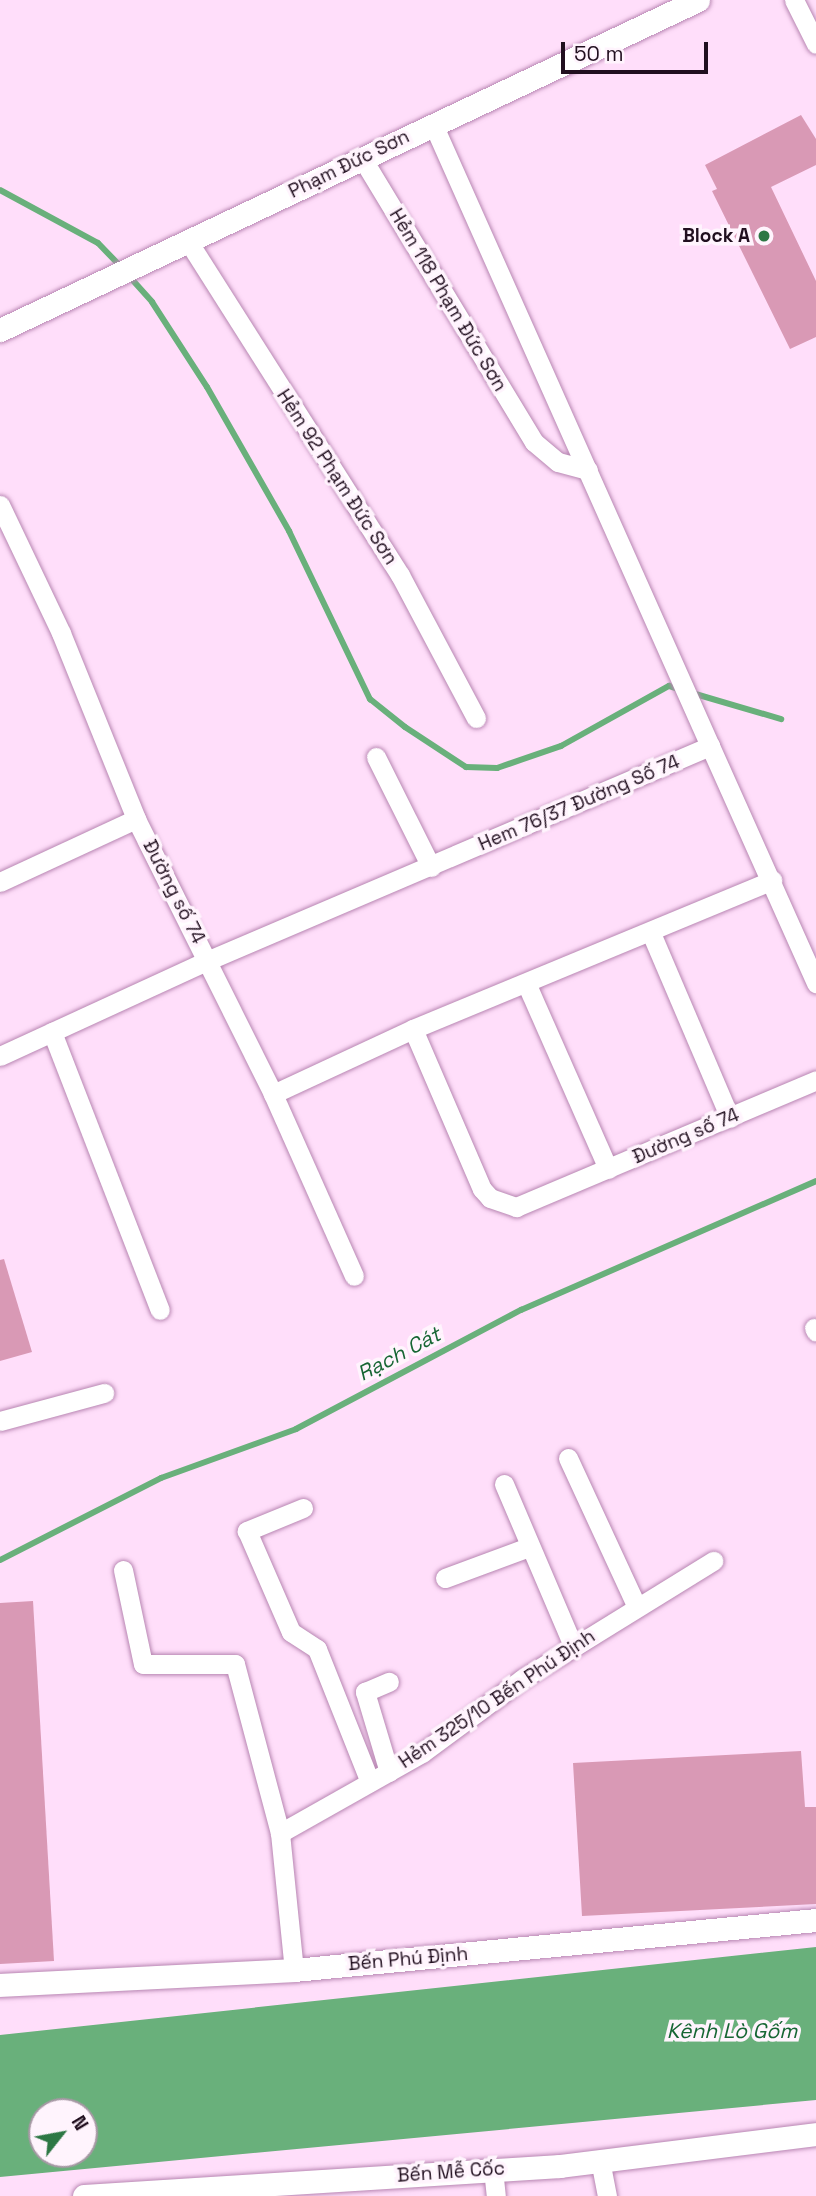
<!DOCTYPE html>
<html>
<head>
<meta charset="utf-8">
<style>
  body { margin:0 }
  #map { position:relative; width:816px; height:2196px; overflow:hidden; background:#ffdefa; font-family:"Space Grotesk",sans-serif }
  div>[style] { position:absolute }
  .water>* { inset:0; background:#69b07b }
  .stream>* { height:6px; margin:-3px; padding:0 3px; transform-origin:3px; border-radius:3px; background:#69b07b }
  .building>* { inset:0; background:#d999b5 }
  .roads { filter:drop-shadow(0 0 2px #b886b2) drop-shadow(0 0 2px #b886b2) }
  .minor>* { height:19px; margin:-9.5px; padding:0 9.5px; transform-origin:9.5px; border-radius:9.5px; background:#fff }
  .tertiary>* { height:23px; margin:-11.5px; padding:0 11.5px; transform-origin:11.5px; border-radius:11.5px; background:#fff }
  .dots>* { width:19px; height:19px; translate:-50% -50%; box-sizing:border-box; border:4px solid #fff4fd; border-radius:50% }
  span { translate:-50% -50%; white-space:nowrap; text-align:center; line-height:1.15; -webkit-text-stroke:7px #fff4fd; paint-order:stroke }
  .street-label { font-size:19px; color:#210f1f }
  .poi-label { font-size:19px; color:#210f1f; font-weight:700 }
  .right { translate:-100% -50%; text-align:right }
  .water-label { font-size:21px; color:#176634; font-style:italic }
  .north { position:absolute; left:28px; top:2098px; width:70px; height:70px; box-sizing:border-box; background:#fff4fd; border:2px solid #a698a4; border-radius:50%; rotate:59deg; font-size:19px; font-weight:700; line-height:28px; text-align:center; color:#210f1f }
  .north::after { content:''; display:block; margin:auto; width:24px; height:32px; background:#2d7744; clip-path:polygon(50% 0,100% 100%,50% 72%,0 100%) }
  .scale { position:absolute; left:561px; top:42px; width:147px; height:32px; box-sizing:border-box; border:4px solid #210f1f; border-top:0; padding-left:9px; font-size:21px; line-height:24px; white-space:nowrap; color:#210f1f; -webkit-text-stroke:5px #fff4fd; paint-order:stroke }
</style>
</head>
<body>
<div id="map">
  <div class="water">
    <div style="clip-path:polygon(evenodd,816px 1947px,816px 2100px,0 2177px,0 2035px,816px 1947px,42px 2112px,84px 2112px,84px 2154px,42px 2154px,42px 2112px)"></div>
  </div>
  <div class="stream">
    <div style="left:0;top:190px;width:111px;rotate:28.4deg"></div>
    <div style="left:98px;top:243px;width:33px;rotate:46deg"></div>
    <div style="left:128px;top:275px;width:36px;rotate:48deg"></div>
    <div style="left:152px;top:302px;width:101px;rotate:57.1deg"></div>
    <div style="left:207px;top:387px;width:166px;rotate:60.3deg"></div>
    <div style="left:289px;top:531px;width:187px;rotate:64.3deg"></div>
    <div style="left:370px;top:699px;width:45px;rotate:38.7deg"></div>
    <div style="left:405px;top:727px;width:73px;rotate:33.3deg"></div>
    <div style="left:466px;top:767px;width:31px;rotate:2deg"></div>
    <div style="left:497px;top:768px;width:68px;rotate:-19deg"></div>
    <div style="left:561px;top:746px;width:124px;rotate:-29.1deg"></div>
    <div style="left:669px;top:686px;width:9px;rotate:18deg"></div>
    <div style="left:692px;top:693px;width:93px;rotate:16.3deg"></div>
    <div style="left:0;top:1560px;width:181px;rotate:-27deg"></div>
    <div style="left:161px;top:1478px;width:144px;rotate:-19.9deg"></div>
    <div style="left:296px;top:1429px;width:255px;rotate:-27.9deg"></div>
    <div style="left:521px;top:1310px;width:322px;rotate:-23.6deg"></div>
  </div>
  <div class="building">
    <div style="clip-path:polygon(801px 115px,816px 139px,816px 165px,771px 187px,816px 281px,816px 337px,790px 349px,712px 191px,717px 189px,705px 165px)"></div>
    <div style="clip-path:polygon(4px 1259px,32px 1352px,0 1361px,0 1260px)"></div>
    <div style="clip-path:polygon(33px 1601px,54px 1961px,0 1964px,0 1603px)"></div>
    <div style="clip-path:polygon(801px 1751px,805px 1807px,816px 1807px,816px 1904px,582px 1916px,573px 1763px)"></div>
  </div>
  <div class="roads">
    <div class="minor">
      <div style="left:794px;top:0;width:49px;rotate:63.4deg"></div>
      <div style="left:433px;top:124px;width:681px;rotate:65.99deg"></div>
      <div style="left:362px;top:158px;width:332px;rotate:58.8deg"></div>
      <div style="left:534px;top:442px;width:31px;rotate:40deg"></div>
      <div style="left:558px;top:462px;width:31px;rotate:15deg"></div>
      <div style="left:188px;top:241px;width:396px;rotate:57.6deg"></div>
      <div style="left:400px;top:575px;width:162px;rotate:62deg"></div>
      <div style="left:0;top:505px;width:142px;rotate:64.5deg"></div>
      <div style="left:61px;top:633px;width:201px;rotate:68deg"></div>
      <div style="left:136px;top:819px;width:307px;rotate:63.5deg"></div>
      <div style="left:273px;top:1094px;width:199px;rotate:66deg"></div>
      <div style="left:376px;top:757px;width:123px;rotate:63.4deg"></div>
      <div style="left:0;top:882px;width:150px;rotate:-24.9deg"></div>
      <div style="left:651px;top:933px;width:201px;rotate:66.9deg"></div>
      <div style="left:527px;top:985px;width:201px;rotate:66.2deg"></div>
      <div style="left:413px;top:1029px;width:174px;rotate:66.7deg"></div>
      <div style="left:482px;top:1189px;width:12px;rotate:48deg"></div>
      <div style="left:490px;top:1198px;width:28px;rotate:19deg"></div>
      <div style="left:516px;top:1207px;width:326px;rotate:-22.9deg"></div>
      <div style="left:52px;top:1032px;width:298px;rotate:68.8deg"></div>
      <div style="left:0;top:1056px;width:230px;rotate:-24.7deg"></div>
      <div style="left:209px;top:960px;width:545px;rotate:-23.13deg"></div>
      <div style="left:710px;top:746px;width:260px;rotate:65.9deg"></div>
      <div style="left:273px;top:1094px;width:154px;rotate:-24.9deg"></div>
      <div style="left:413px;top:1029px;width:389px;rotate:-22.5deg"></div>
      <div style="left:814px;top:1328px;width:4px;rotate:63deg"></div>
      <div style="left:0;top:1421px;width:108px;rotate:-15.1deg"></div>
      <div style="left:568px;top:1458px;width:162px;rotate:65.2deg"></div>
      <div style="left:504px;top:1484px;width:176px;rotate:66.9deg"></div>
      <div style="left:303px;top:1508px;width:61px;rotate:157.7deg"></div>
      <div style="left:247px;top:1531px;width:110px;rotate:66.5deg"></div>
      <div style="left:291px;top:1632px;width:31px;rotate:33deg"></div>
      <div style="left:317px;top:1649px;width:143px;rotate:68.3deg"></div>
      <div style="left:123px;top:1570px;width:96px;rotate:78deg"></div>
      <div style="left:143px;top:1664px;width:92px"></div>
      <div style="left:235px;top:1664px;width:175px;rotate:75.1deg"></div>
      <div style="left:280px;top:1833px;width:138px;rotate:84.2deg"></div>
      <div style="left:445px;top:1578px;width:90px;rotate:-20.3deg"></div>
      <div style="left:389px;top:1772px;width:84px;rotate:-106.7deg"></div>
      <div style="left:365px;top:1692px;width:26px;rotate:-23deg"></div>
      <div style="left:280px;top:1833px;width:163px;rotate:-29.4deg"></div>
      <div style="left:422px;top:1753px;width:124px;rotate:-36.5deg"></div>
      <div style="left:522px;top:1679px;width:225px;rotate:-31.7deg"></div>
      <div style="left:600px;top:2160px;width:37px;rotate:79deg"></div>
      <div style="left:493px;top:2169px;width:27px;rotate:84deg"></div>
    </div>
    <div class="tertiary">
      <div style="left:0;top:330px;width:772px;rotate:-25.3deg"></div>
      <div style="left:0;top:1985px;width:294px;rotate:-2.9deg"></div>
      <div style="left:294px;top:1970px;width:524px;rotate:-5.47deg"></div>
      <div style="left:84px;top:2196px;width:477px;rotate:-3.6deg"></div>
      <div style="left:560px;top:2166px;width:258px;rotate:-7.1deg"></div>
    </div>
  </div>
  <div class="dots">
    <div style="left:764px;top:236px;background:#2d7744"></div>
  </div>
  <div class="street-label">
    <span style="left:349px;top:164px;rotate:-26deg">Phạm Đức Sơn</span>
    <span style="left:448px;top:300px;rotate:59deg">Hẻm 118 Phạm Đức Sơn</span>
    <span style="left:337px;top:477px;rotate:57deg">Hẻm 92 Phạm Đức Sơn</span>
    <span style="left:579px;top:803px;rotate:-23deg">Hem 76/37 Đường Số 74</span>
    <span style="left:174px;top:892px;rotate:63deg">Đường số 74</span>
    <span style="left:686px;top:1136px;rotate:-23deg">Đường số 74</span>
    <span style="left:497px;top:1699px;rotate:-34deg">Hẻm 325/10 Bến Phú Định</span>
    <span style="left:408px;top:1959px;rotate:-5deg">Bến Phú Định</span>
    <span style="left:451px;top:2172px;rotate:-4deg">Bến Mễ Cốc</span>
  </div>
  <div class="poi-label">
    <span class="right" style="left:750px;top:236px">Block A</span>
  </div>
  <div class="water-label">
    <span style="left:399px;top:1354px;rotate:-28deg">Rạch Cát</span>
    <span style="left:732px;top:2031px">Kênh Lò Gốm</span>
  </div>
  <div class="north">N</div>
  <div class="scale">50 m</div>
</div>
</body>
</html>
